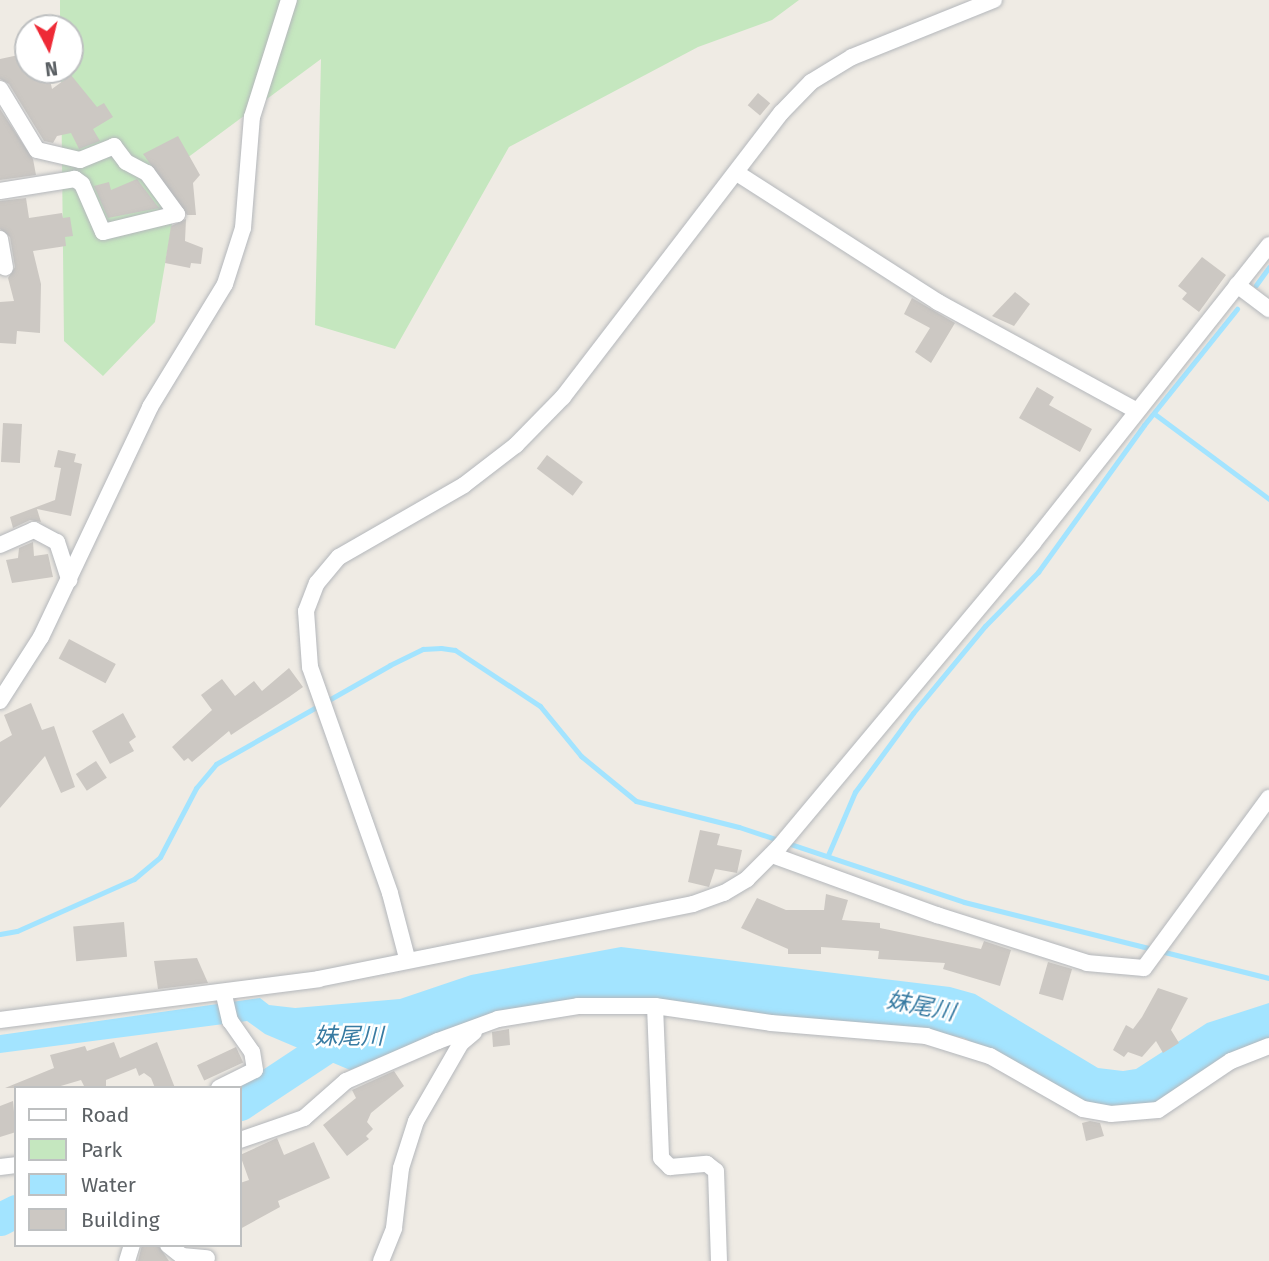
<!DOCTYPE html>
<html>
<head>
<meta charset="utf-8">
<style>
  body { margin:0 }
  #map { position:relative; width:1269px; height:1261px; overflow:hidden; background:#efebe4; font-family:"Fira Sans","Noto Sans JP",sans-serif }
  div>[style] { position:absolute }
  .green>* { inset:0; background:#c5e7bf }
  .water>* { inset:0; background:#a3e4ff }
  .stream>* { height:5px; margin:-2.5px; padding:0 2.5px; transform-origin:2.5px; border-radius:2.5px; background:#a3e4ff }
  .river>* { height:33px; margin:-16.5px; padding:0 16.5px; transform-origin:16.5px; border-radius:16.5px; background:#a3e4ff }
  .building>* { inset:0; background:#ccc8c3; transform-origin:0 0 }
  .roads { filter:drop-shadow(0 0 2px #b4b7bb) drop-shadow(0 0 2px #b4b7bb) }
  .street>* { height:16px; margin:-8px; padding:0 8px; transform-origin:8px; border-radius:8px; background:#fff }
  span { translate:-50% -50%; white-space:nowrap; text-align:center; line-height:1.15; -webkit-text-stroke:5px #fff; paint-order:stroke }
  .water-label { font-size:23px; color:#387ba2; font-style:italic }
  .legend { position:absolute; left:14px; top:1086px; width:228px; height:161px; box-sizing:border-box; background:#fff; border:2px solid #bec0c1; margin:0; padding:9px 12px; list-style:none; font-size:21px; color:#5c6165 }
  .legend li { display:flex; align-items:center; gap:14px; height:35px }
  .legend b { width:35px; border:2px solid #bec0c1 }
  .north { position:absolute; left:14px; top:14px; width:70px; height:70px; box-sizing:border-box; background:#fff; border:2px solid #bec0c1; border-radius:50%; rotate:173deg; font-size:19px; font-weight:700; line-height:28px; text-align:center; color:#5c6165 }
  .north::after { content:''; display:block; margin:auto; width:24px; height:32px; background:#ee2a36; clip-path:polygon(50% 0,100% 100%,50% 72%,0 100%) }
</style>
</head>
<body>
<div id="map">
  <div class="green">
    <div style="clip-path:polygon(60px 0,799px 0,772px 20px,698px 47px,509px 147px,395px 349px,315px 325px,321px 59px,183px 161px,155px 322px,103px 376px,64px 341px,61px 70px,70px 70px,70px 28px,60px 28px)"></div>
  </div>
  <div class="water">
    <div style="clip-path:polygon(621px 947px,950px 987px,975px 994px,1098px 1068px,1123px 1071px,1136px 1069px,1207px 1023px,1269px 1003px,1269px 1042px,1152px 1106px,1125px 1110px,1082px 1103px,964px 1038px,904px 1026px,771px 1017px,662px 999px,591px 1001px,403px 1050px,350px 1070px,265px 1034px,247px 1021px,0 1053px,0 1035px,260px 998px,269px 1005px,295px 1008px,400px 999px,471px 975px)"></div>
  </div>
  <div class="stream">
    <div style="left:1256px;top:285px;width:22px;rotate:-54deg"></div>
    <div style="left:1156px;top:415px;width:141px;rotate:36.6deg"></div>
    <div style="left:828px;top:855px;width:69px;rotate:-66.8deg"></div>
    <div style="left:855px;top:792px;width:98px;rotate:-53.7deg"></div>
    <div style="left:913px;top:713px;width:113px;rotate:-50.4deg"></div>
    <div style="left:985px;top:626px;width:76px;rotate:-45.5deg"></div>
    <div style="left:1038px;top:572px;width:181px;rotate:-54.2deg"></div>
    <div style="left:1144px;top:425px;width:149px;rotate:-51.3deg"></div>
    <div style="left:0;top:934px;width:17px;rotate:-10deg"></div>
    <div style="left:17px;top:931px;width:128px;rotate:-24deg"></div>
    <div style="left:134px;top:879px;width:34px;rotate:-40deg"></div>
    <div style="left:160px;top:857px;width:78px;rotate:-62.4deg"></div>
    <div style="left:196px;top:788px;width:31px;rotate:-50deg"></div>
    <div style="left:216px;top:764px;width:200px;rotate:-29.6deg"></div>
    <div style="left:390px;top:665px;width:37px;rotate:-26deg"></div>
    <div style="left:423px;top:649px;width:18px;rotate:-3deg"></div>
    <div style="left:441px;top:648px;width:14px;rotate:8deg"></div>
    <div style="left:455px;top:650px;width:102px;rotate:33.4deg"></div>
    <div style="left:540px;top:706px;width:65px;rotate:50.6deg"></div>
    <div style="left:581px;top:756px;width:71px;rotate:39.3deg"></div>
    <div style="left:636px;top:801px;width:106px;rotate:14.2deg"></div>
    <div style="left:739px;top:827px;width:237px;rotate:18.4deg"></div>
    <div style="left:964px;top:902px;width:314px;rotate:14deg"></div>
  </div>
  <div class="river">
    <div style="left:240px;top:1104px;width:134px;rotate:-33.5deg"></div>
    <div style="left:0;top:1219px;width:18px;rotate:-27deg"></div>
  </div>
  <div class="building">
    <div style="clip-path:polygon(28px 53px,28px 70px,48px 70px,52px 89px,71px 75px,97px 107px,104px 103px,113px 117px,93px 129px,100px 141px,79px 149px,71px 133px,57px 136px,53px 143px,44px 141px,9px 84px,0 79px,0 59px)"></div>
    <div style="left:758px;top:93px;width:16px;height:16px;rotate:40deg"></div>
    <div style="clip-path:polygon(0 109px,33px 159px,36px 175px,0 180px)"></div>
    <div style="clip-path:polygon(178px 136px,200px 175px,193px 183px,196px 215px,187px 215px,143px 154px)"></div>
    <div style="clip-path:polygon(137px 179px,159px 208px,108px 218px,94px 186px,109px 182px,111px 190px)"></div>
    <div style="clip-path:polygon(26px 198px,29px 218px,62px 213px,63px 218px,70px 217px,73px 236px,65px 237px,66px 246px,33px 251px,41px 284px,40px 333px,17px 331px,16px 344px,0 343px,0 302px,14px 301px,8px 278px,15px 267px,10px 237px,0 229px,0 201px)"></div>
    <div style="clip-path:polygon(186px 219px,185px 241px,203px 248px,201px 264px,191px 263px,190px 268px,165px 263px,171px 226px)"></div>
    <div style="clip-path:polygon(1202px 257px,1226px 275px,1199px 312px,1182px 299px,1187px 293px,1178px 286px)"></div>
    <div style="clip-path:polygon(1015px 292px,1030px 304px,1014px 326px,992px 316px)"></div>
    <div style="clip-path:polygon(912px 298px,955px 323px,931px 363px,915px 352px,930px 328px,904px 314px)"></div>
    <div style="clip-path:polygon(1037px 387px,1054px 397px,1049px 405px,1092px 429px,1080px 452px,1019px 418px)"></div>
    <div style="left:3px;top:423px;width:19px;height:39px;rotate:3deg"></div>
    <div style="clip-path:polygon(58px 450px,76px 454px,74px 462px,82px 464px,71px 516px,37px 509px,41px 522px,30px 520px,13px 528px,10px 517px,55px 500px,61px 468px,54px 467px)"></div>
    <div style="left:547px;top:455px;width:45px;height:17px;rotate:37deg"></div>
    <div style="clip-path:polygon(33px 542px,34px 556px,48px 554px,53px 577px,12px 583px,6px 560px,18px 558px,19px 548px)"></div>
    <div style="left:69px;top:639px;width:53px;height:22px;rotate:28deg"></div>
    <div style="clip-path:polygon(289px 668px,303px 687px,289px 697px,231px 735px,229px 731px,192px 762px,188px 758px,184px 761px,172px 747px,212px 710px,201px 695px,222px 679px,235px 696px,254px 681px,262px 691px)"></div>
    <div style="clip-path:polygon(31px 703px,42px 730px,54px 726px,75px 787px,61px 793px,45px 756px,0 808px,0 742px,12px 735px,4px 715px)"></div>
    <div style="clip-path:polygon(123px 713px,136px 737px,129px 742px,134px 751px,110px 764px,92px 731px)"></div>
    <div style="left:96px;top:761px;width:20px;height:24px;rotate:57deg"></div>
    <div style="clip-path:polygon(700px 830px,720px 834px,717px 845px,742px 850px,737px 873px,715px 869px,709px 887px,688px 882px)"></div>
    <div style="clip-path:polygon(826px 894px,848px 900px,842px 920px,880px 923px,880px 928px,981px 949px,984px 941px,1011px 950px,1000px 986px,943px 969px,945px 963px,878px 959px,879px 951px,821px 947px,821px 954px,788px 954px,788px 949px,741px 928px,757px 898px,786px 910px,824px 910px)"></div>
    <div style="left:124px;top:922px;width:35px;height:51px;rotate:85deg"></div>
    <div style="clip-path:polygon(197px 958px,208px 983px,158px 989px,154px 961px)"></div>
    <div style="left:1048px;top:962px;width:25px;height:33px;rotate:16deg"></div>
    <div style="clip-path:polygon(1158px 988px,1188px 998px,1171px 1030px,1179px 1043px,1163px 1053px,1156px 1041px,1142px 1057px,1128px 1052px,1124px 1057px,1113px 1050px,1126px 1025px,1133px 1029px,1142px 1017px)"></div>
    <div style="clip-path:polygon(509px 1029px,510px 1045px,493px 1047px,492px 1032px)"></div>
    <div style="clip-path:polygon(114px 1042px,120px 1058px,157px 1042px,175px 1088px,155px 1088px,151px 1078px,144px 1073px,139px 1076px,136px 1068px,106px 1080px,106px 1088px,85px 1088px,81px 1080px,54px 1088px,5px 1088px,54px 1068px,50px 1055px,85px 1046px,87px 1051px)"></div>
    <div style="left:236px;top:1047px;width:17px;height:43px;rotate:65deg"></div>
    <div style="clip-path:polygon(394px 1071px,404px 1086px,371px 1113px,367px 1122px,373px 1129px,366px 1136px,369px 1139px,347px 1156px,323px 1125px,356px 1098px,352px 1090px)"></div>
    <div style="clip-path:polygon(13px 1101px,16px 1132px,0 1137px,0 1106px)"></div>
    <div style="clip-path:polygon(1090px 1121px,1100px 1123px,1104px 1136px,1086px 1141px,1082px 1123px)"></div>
    <div style="clip-path:polygon(277px 1138px,284px 1155px,314px 1142px,330px 1178px,278px 1201px,280px 1207px,240px 1229px,240px 1183px,249px 1180px,240px 1155px)"></div>
    <div style="clip-path:polygon(142px 1245px,158px 1245px,169px 1261px,138px 1261px)"></div>
  </div>
  <div class="roads">
    <div class="street">
      <div style="left:0;top:89px;width:71px;rotate:58.8deg"></div>
      <div style="left:37px;top:150px;width:44px;rotate:13.1deg"></div>
      <div style="left:80px;top:160px;width:37px;rotate:-22deg"></div>
      <div style="left:114px;top:146px;width:20px;rotate:53deg"></div>
      <div style="left:126px;top:162px;width:24px;rotate:28deg"></div>
      <div style="left:147px;top:173px;width:51px;rotate:53.8deg"></div>
      <div style="left:177px;top:214px;width:76px;rotate:166.3deg"></div>
      <div style="left:103px;top:232px;width:52px;rotate:-113.6deg"></div>
      <div style="left:82px;top:184px;width:9px;rotate:-144deg"></div>
      <div style="left:75px;top:179px;width:76px;rotate:170.9deg"></div>
      <div style="left:737px;top:173px;width:239px;rotate:32.7deg"></div>
      <div style="left:938px;top:302px;width:225px;rotate:28.7deg"></div>
      <div style="left:0;top:239px;width:29px;rotate:80deg"></div>
      <div style="left:1237px;top:285px;width:40px;rotate:37deg"></div>
      <div style="left:0;top:545px;width:37px;rotate:-24deg"></div>
      <div style="left:34px;top:530px;width:26px;rotate:28deg"></div>
      <div style="left:57px;top:542px;width:40px;rotate:72deg"></div>
      <div style="left:0;top:701px;width:76px;rotate:-57.4deg"></div>
      <div style="left:41px;top:637px;width:255px;rotate:-64.6deg"></div>
      <div style="left:150px;top:407px;width:144px;rotate:-58.6deg"></div>
      <div style="left:225px;top:284px;width:59px;rotate:-72.2deg"></div>
      <div style="left:243px;top:228px;width:111px;rotate:-85.4deg"></div>
      <div style="left:252px;top:117px;width:123px;rotate:-72.5deg"></div>
      <div style="left:772px;top:855px;width:176px;rotate:20deg"></div>
      <div style="left:937px;top:915px;width:157px;rotate:17.7deg"></div>
      <div style="left:1087px;top:963px;width:57px;rotate:5deg"></div>
      <div style="left:1144px;top:968px;width:211px;rotate:-53.7deg"></div>
      <div style="left:407px;top:958px;width:67px;rotate:-104.7deg"></div>
      <div style="left:390px;top:893px;width:240px;rotate:-109.5deg"></div>
      <div style="left:310px;top:667px;width:56px;rotate:-94.1deg"></div>
      <div style="left:306px;top:611px;width:30px;rotate:-69deg"></div>
      <div style="left:317px;top:583px;width:34px;rotate:-50deg"></div>
      <div style="left:339px;top:557px;width:144px;rotate:-29.9deg"></div>
      <div style="left:464px;top:485px;width:66px;rotate:-37.6deg"></div>
      <div style="left:516px;top:445px;width:67px;rotate:-45.6deg"></div>
      <div style="left:563px;top:397px;width:358px;rotate:-52.5deg"></div>
      <div style="left:781px;top:113px;width:43px;rotate:-45.9deg"></div>
      <div style="left:811px;top:82px;width:48px;rotate:-31.4deg"></div>
      <div style="left:852px;top:57px;width:153px;rotate:-21.9deg"></div>
      <div style="left:655px;top:1006px;width:152px;rotate:87.7deg"></div>
      <div style="left:661px;top:1158px;width:13px;rotate:45deg"></div>
      <div style="left:670px;top:1167px;width:37px;rotate:-5deg"></div>
      <div style="left:707px;top:1164px;width:11px;rotate:38deg"></div>
      <div style="left:716px;top:1171px;width:90px;rotate:88.1deg"></div>
      <div style="left:0;top:1020px;width:321px;rotate:-7.3deg"></div>
      <div style="left:318px;top:979px;width:382px;rotate:-11.3deg"></div>
      <div style="left:693px;top:904px;width:33px;rotate:-20deg"></div>
      <div style="left:724px;top:893px;width:27px;rotate:-31deg"></div>
      <div style="left:747px;top:879px;width:45px;rotate:-45deg"></div>
      <div style="left:779px;top:847px;width:396px;rotate:-50.1deg"></div>
      <div style="left:1033px;top:543px;width:380px;rotate:-51.6deg"></div>
      <div style="left:219px;top:1088px;width:40px;rotate:-26.6deg"></div>
      <div style="left:255px;top:1070px;width:18px;rotate:-99deg"></div>
      <div style="left:252px;top:1052px;width:38px;rotate:-125deg"></div>
      <div style="left:230px;top:1021px;width:28px;rotate:-103deg"></div>
      <div style="left:240px;top:1140px;width:68px;rotate:-19deg"></div>
      <div style="left:304px;top:1118px;width:56px;rotate:-41.4deg"></div>
      <div style="left:346px;top:1081px;width:100px;rotate:-23.5deg"></div>
      <div style="left:438px;top:1041px;width:64px;rotate:-20.1deg"></div>
      <div style="left:498px;top:1019px;width:81px;rotate:-9.2deg"></div>
      <div style="left:578px;top:1006px;width:77px"></div>
      <div style="left:655px;top:1006px;width:117px;rotate:8.3deg"></div>
      <div style="left:771px;top:1023px;width:156px;rotate:4.8deg"></div>
      <div style="left:926px;top:1036px;width:67px;rotate:17.4deg"></div>
      <div style="left:990px;top:1056px;width:107px;rotate:29.7deg"></div>
      <div style="left:1083px;top:1109px;width:28px;rotate:10deg"></div>
      <div style="left:1111px;top:1114px;width:47px;rotate:-4.9deg"></div>
      <div style="left:1158px;top:1110px;width:88px;rotate:-33.9deg"></div>
      <div style="left:1231px;top:1061px;width:41px;rotate:-21.5deg"></div>
      <div style="left:0;top:1167px;width:16px;rotate:-7deg"></div>
      <div style="left:168px;top:1245px;width:18px;rotate:38deg"></div>
      <div style="left:182px;top:1256px;width:25px;rotate:5deg"></div>
      <div style="left:127px;top:1261px;width:17px;rotate:-73deg"></div>
      <div style="left:381px;top:1261px;width:35px;rotate:-68deg"></div>
      <div style="left:394px;top:1228px;width:60px;rotate:-83.3deg"></div>
      <div style="left:401px;top:1168px;width:49px;rotate:-72.3deg"></div>
      <div style="left:416px;top:1121px;width:90px;rotate:-60deg"></div>
      <div style="left:461px;top:1043px;width:17px;rotate:-40deg"></div>
    </div>
  </div>
  <div class="water-label">
    <span style="left:921px;top:1006px;rotate:11deg">妹尾川</span>
    <span style="left:349px;top:1036px">妹尾川</span>
  </div>
  <ul class="legend">
  <li><b style="height:9px;background:#fff"></b>Road</li>
  <li><b style="height:19px;background:#c5e7bf"></b>Park</li>
  <li><b style="height:19px;background:#a3e4ff"></b>Water</li>
  <li><b style="height:19px;background:#ccc8c3"></b>Building</li>
  </ul>
  <div class="north">N</div>
</div>
</body>
</html>
